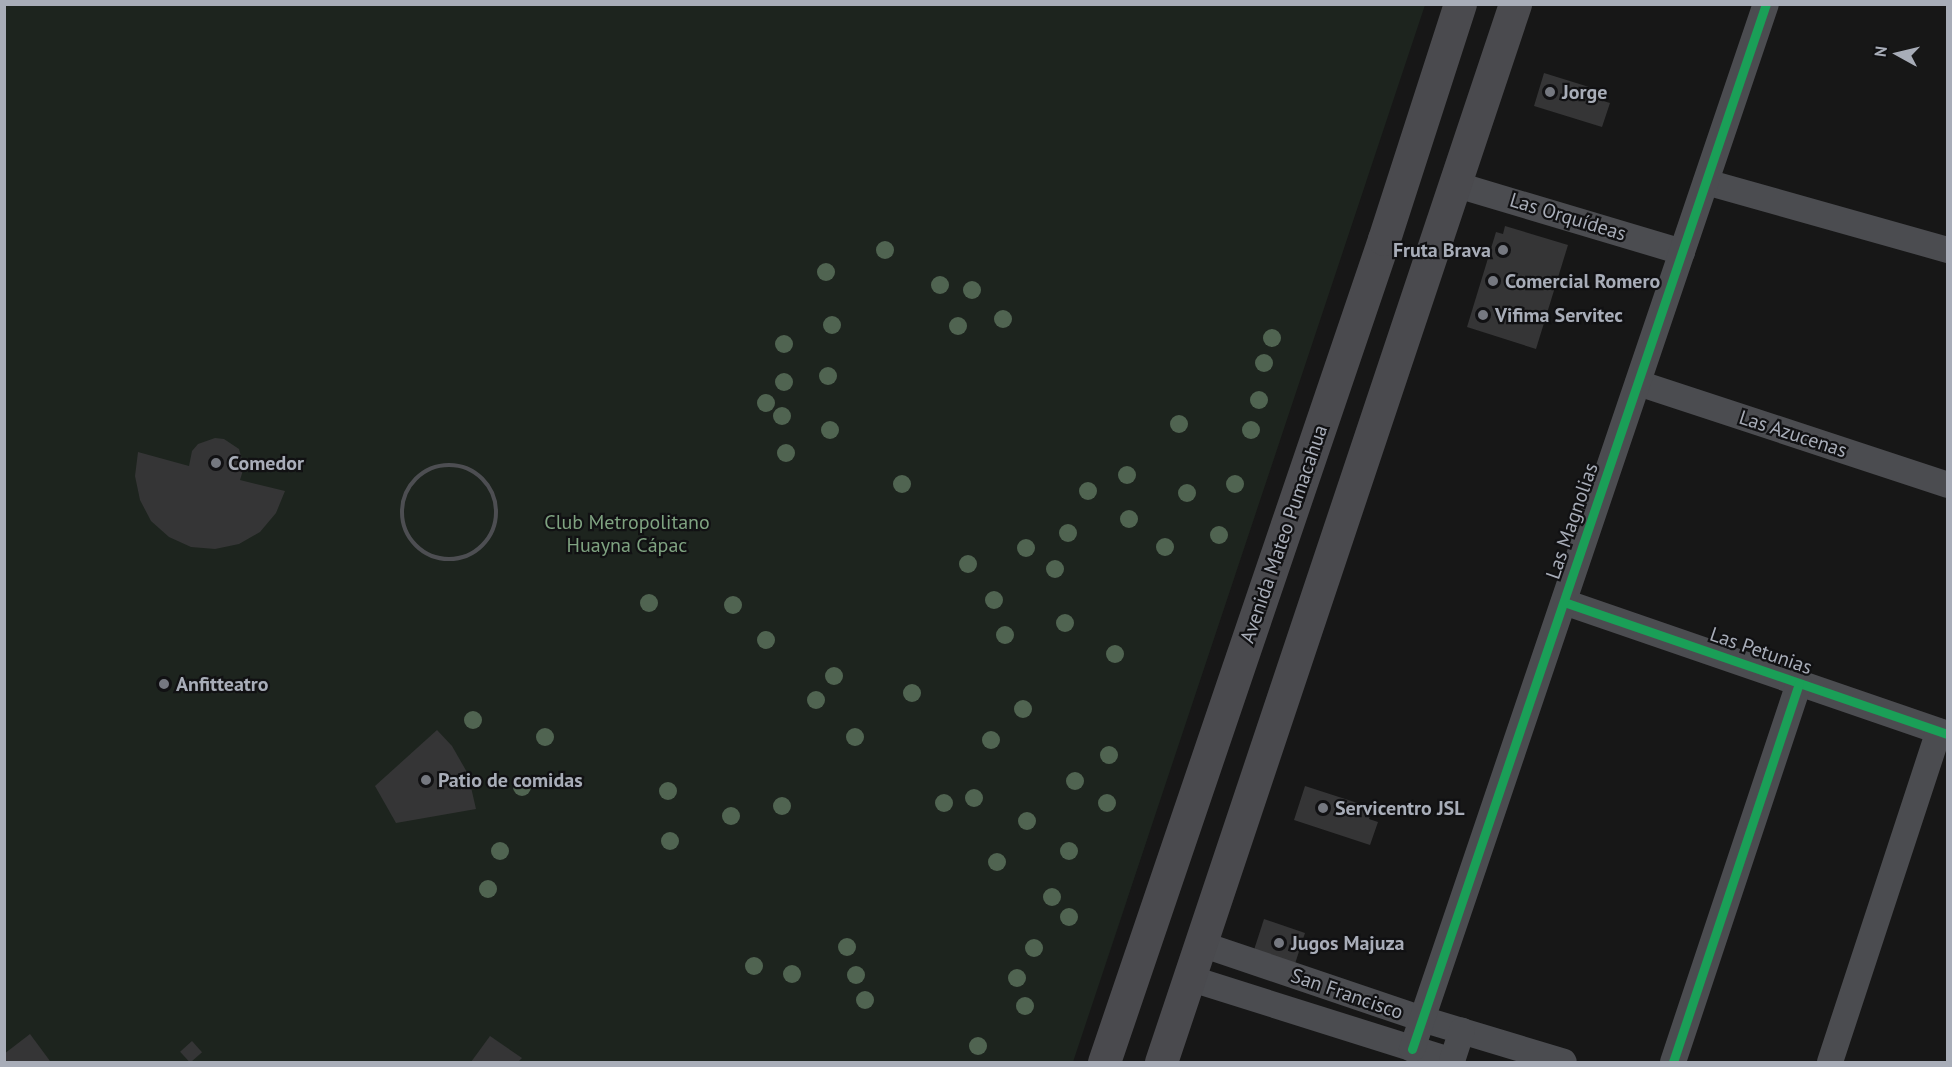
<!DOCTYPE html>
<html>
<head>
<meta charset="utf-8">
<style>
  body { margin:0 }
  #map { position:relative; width:1952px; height:1067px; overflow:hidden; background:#171717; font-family:"PT Sans",sans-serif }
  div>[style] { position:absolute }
  .green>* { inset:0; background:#1d241e }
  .building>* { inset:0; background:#353536; transform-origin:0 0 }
  .path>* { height:4px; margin-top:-2px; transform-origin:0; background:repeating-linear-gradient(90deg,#4d4e52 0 3px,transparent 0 7.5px) }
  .path>.ring { margin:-2px; padding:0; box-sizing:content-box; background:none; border:4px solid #4d4e52; border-radius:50% }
  .minor>* { height:26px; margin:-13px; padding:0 13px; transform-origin:13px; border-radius:13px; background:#4b4c50 }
  .secondary>* { height:33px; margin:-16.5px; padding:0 16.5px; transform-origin:16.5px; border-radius:16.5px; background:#4a4a4e }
  .cycleway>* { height:9px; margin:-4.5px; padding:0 4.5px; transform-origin:4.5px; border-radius:4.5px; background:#1a9f57 }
  .trees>* { width:18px; height:18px; margin:-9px; border-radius:50%; background:#506451 }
  .dots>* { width:16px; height:16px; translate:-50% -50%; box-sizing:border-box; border:3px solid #111113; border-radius:50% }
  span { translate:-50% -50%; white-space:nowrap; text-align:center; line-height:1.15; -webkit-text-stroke:4.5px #111113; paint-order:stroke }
  .poi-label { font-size:20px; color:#a8adb8; font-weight:700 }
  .left { translate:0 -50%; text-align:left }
  .right { translate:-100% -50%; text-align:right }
  .street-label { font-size:20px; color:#a8adb8 }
  .park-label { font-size:20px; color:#7fa381 }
  .frame { position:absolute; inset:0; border:6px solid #a8adb8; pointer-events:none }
  .north { position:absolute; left:1868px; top:24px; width:60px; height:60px; -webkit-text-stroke:4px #111113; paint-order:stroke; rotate:278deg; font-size:16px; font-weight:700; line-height:24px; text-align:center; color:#a8adb8 }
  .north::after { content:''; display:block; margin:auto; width:21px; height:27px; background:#a8adb8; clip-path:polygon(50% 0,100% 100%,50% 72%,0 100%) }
</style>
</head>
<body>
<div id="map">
  <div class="green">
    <div style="clip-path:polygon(5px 5px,1425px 5px,1073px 1062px,5px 1062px)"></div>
  </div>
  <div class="building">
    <div style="clip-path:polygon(1544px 73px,1602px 91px,1600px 100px,1610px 103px,1602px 127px,1534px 106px)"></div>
    <div style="clip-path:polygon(1505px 226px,1568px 245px,1536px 349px,1467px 327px,1496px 232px,1503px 234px)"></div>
    <div style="clip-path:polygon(215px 438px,224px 439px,239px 449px,244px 467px,240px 480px,285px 491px,276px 513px,260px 532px,239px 544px,215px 549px,191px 547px,169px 537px,151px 521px,140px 500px,135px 476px,138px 452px,189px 466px,192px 451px,198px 444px)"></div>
    <div style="clip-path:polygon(437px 730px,452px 746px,468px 774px,476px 809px,396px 823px,375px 786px)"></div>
    <div style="clip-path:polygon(1305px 786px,1373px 808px,1369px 819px,1378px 822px,1370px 845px,1294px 820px)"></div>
    <div style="clip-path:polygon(1264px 919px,1305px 933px,1292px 973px,1253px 953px)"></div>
    <div style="clip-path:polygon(30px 1034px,50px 1061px,4px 1062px,4px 1054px)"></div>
    <div style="clip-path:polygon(490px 1036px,522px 1058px,518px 1062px,471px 1062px)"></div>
    <div style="left:192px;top:1041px;width:15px;height:16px;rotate:48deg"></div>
  </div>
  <div class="path">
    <div class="ring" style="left:402px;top:465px;width:90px;height:90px"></div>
  </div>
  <div class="minor">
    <div style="left:1706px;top:182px;width:251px;rotate:15.7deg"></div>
    <div style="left:1454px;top:184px;width:238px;rotate:16.6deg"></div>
    <div style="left:1638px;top:383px;width:326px;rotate:18.2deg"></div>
    <div style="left:1564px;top:602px;width:406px;rotate:19deg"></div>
    <div style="left:1201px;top:944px;width:233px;rotate:18.7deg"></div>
    <div style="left:1422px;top:1019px;width:148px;rotate:16.8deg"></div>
    <div style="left:1189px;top:978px;width:276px;rotate:17.5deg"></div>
    <div style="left:1452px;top:1061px;width:32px;rotate:-72deg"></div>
    <div style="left:1412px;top:1049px;width:1103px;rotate:-71.29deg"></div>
    <div style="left:1673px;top:1062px;width:399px;rotate:-71.6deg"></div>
    <div style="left:1830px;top:1062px;width:348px;rotate:-71.8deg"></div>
  </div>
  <div class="secondary">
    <div style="left:1104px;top:1062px;width:869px;rotate:-71.21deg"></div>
    <div style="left:1384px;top:239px;width:247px;rotate:-72.1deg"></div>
    <div style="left:1161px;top:1062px;width:1116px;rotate:-71.5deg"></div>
  </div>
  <div class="cycleway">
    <div style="left:1564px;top:602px;width:406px;rotate:19deg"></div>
    <div style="left:1412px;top:1049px;width:1103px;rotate:-71.29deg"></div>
    <div style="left:1673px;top:1062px;width:399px;rotate:-71.6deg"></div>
  </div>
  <div class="trees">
    <div style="left:885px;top:250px"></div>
    <div style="left:826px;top:272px"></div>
    <div style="left:940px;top:285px"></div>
    <div style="left:972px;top:290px"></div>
    <div style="left:1003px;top:319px"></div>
    <div style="left:832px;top:325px"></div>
    <div style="left:958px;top:326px"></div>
    <div style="left:1272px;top:338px"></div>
    <div style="left:784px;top:344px"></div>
    <div style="left:1264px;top:363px"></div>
    <div style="left:828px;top:376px"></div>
    <div style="left:784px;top:382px"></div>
    <div style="left:1259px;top:400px"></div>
    <div style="left:766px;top:403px"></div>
    <div style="left:782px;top:416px"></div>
    <div style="left:1179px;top:424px"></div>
    <div style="left:830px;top:430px"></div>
    <div style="left:1251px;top:430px"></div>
    <div style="left:786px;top:453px"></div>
    <div style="left:1127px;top:475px"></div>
    <div style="left:902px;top:484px"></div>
    <div style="left:1235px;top:484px"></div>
    <div style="left:1088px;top:491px"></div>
    <div style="left:1187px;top:493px"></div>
    <div style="left:1129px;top:519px"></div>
    <div style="left:1068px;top:533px"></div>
    <div style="left:1219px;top:535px"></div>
    <div style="left:1165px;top:547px"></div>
    <div style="left:1026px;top:548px"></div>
    <div style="left:968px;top:564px"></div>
    <div style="left:1055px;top:569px"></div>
    <div style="left:994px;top:600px"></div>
    <div style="left:649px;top:603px"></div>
    <div style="left:733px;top:605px"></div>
    <div style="left:1065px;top:623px"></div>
    <div style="left:1005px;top:635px"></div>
    <div style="left:766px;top:640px"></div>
    <div style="left:1115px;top:654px"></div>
    <div style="left:834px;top:676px"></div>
    <div style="left:912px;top:693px"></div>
    <div style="left:816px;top:700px"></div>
    <div style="left:1023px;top:709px"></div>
    <div style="left:473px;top:720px"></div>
    <div style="left:545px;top:737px"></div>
    <div style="left:855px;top:737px"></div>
    <div style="left:991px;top:740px"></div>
    <div style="left:1109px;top:755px"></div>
    <div style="left:1075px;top:781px"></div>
    <div style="left:522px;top:787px"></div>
    <div style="left:668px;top:791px"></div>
    <div style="left:974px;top:798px"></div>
    <div style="left:944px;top:803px"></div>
    <div style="left:1107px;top:803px"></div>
    <div style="left:782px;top:806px"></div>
    <div style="left:731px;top:816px"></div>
    <div style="left:1027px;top:821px"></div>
    <div style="left:670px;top:841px"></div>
    <div style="left:500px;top:851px"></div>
    <div style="left:1069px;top:851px"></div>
    <div style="left:997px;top:862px"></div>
    <div style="left:488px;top:889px"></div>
    <div style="left:1052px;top:897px"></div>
    <div style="left:1069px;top:917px"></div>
    <div style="left:847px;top:947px"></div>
    <div style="left:1034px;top:948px"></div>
    <div style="left:754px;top:966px"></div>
    <div style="left:792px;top:974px"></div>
    <div style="left:856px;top:975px"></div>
    <div style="left:1017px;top:978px"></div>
    <div style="left:865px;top:1000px"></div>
    <div style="left:1025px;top:1006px"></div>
    <div style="left:978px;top:1046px"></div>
  </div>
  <div class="dots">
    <div style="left:1550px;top:92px;background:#757880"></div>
    <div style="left:1503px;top:250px;background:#757880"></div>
    <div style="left:1493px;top:281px;background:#757880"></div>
    <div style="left:1483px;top:315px;background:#757880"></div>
    <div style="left:216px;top:463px;background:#757880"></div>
    <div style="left:164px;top:684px;background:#757880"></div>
    <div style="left:426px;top:780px;background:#757880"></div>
    <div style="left:1323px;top:808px;background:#757880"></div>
    <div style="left:1279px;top:943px;background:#757880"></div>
  </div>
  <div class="poi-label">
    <span class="left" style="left:1562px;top:92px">Jorge</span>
    <span class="right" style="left:1491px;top:250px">Fruta Brava</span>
    <span class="left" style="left:1505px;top:281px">Comercial Romero</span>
    <span class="left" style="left:1495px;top:315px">Vifima Servitec</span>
    <span class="left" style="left:228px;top:463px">Comedor</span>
    <span class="left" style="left:176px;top:684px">Anfitteatro</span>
    <span class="left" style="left:438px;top:780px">Patio de comidas</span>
    <span class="left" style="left:1335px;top:808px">Servicentro JSL</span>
    <span class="left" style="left:1291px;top:943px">Jugos Majuza</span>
  </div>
  <div class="street-label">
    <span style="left:1568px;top:217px;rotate:17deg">Las Orquídeas</span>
    <span style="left:1793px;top:434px;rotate:18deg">Las Azucenas</span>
    <span style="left:1572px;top:521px;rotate:-71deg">Las Magnolias</span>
    <span style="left:1284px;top:534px;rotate:-71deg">Avenida Mateo Pumacahua</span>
    <span style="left:1761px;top:651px;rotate:19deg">Las Petunias</span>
    <span style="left:1347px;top:994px;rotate:19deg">San Francisco</span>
  </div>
  <div class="park-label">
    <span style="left:627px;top:534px">Club Metropolitano<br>Huayna Cápac</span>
  </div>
  <div class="frame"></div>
  <div class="north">N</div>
</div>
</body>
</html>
